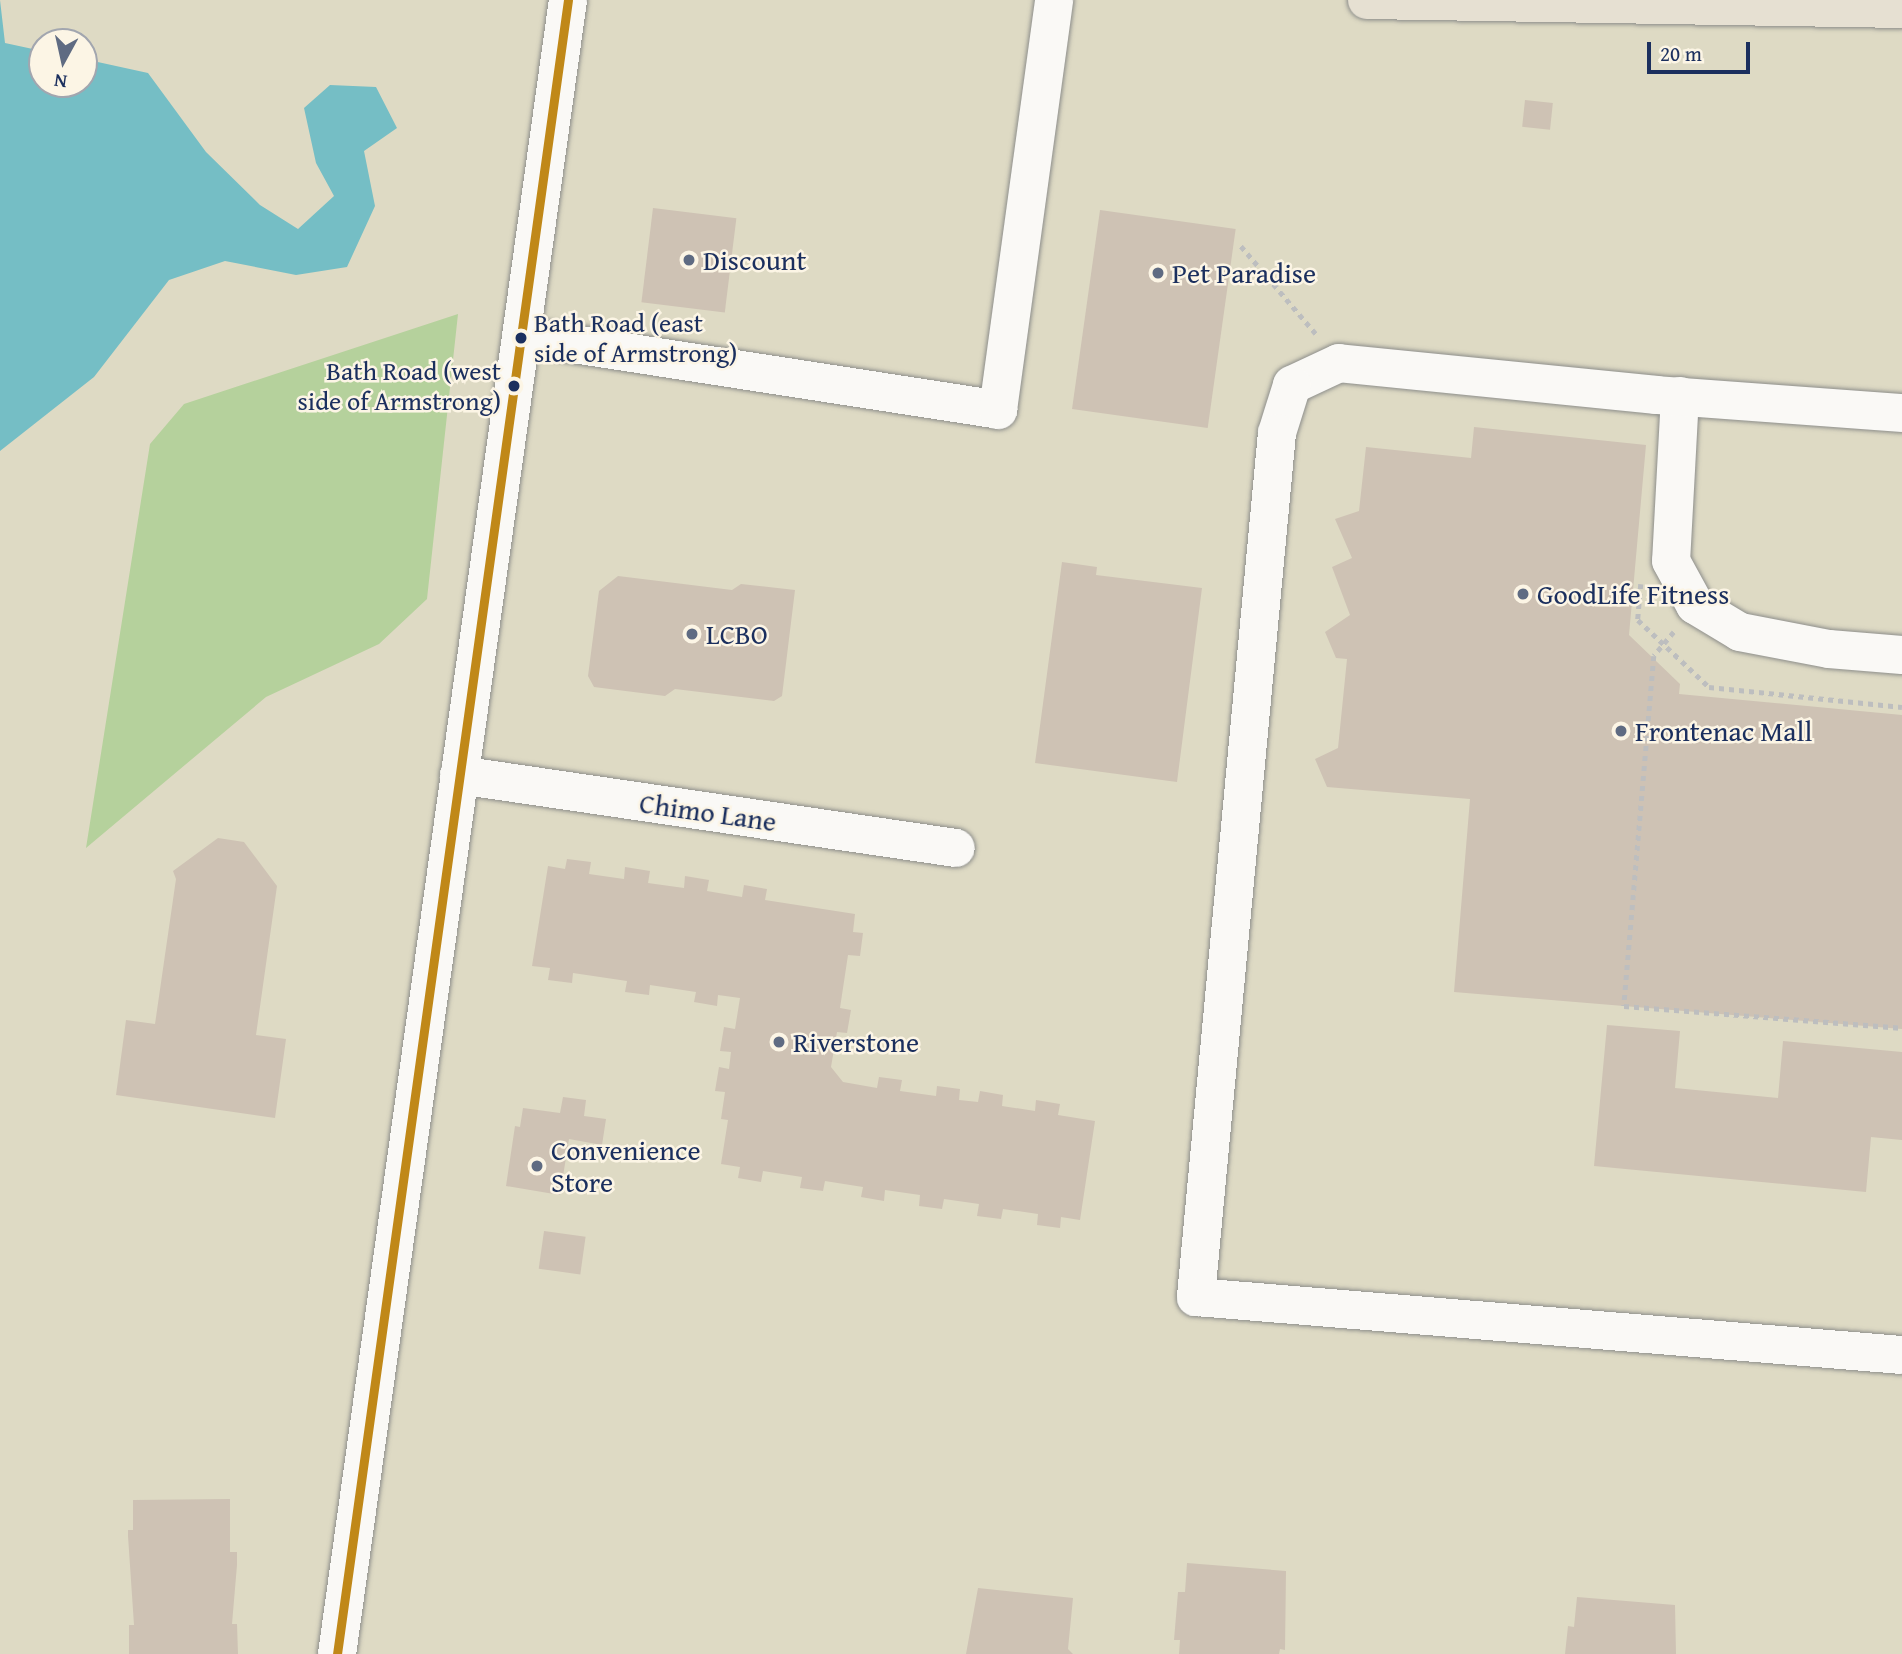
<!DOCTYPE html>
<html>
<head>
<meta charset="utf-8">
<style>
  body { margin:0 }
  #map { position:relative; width:1902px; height:1654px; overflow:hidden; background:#dedac4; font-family:"Gentium Book Plus",serif }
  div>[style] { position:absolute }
  .green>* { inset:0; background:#b5d19c }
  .water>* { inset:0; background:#75bec5 }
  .building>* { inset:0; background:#cec2b4; transform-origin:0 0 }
  .path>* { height:4.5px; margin-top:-2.25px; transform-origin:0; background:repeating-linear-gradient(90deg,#bdbebf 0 5px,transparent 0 10px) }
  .roads { filter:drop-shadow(0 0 2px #8d8e8b) drop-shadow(0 0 2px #8d8e8b) }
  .minor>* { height:38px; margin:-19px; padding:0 19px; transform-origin:19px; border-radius:19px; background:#faf9f6 }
  .major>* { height:38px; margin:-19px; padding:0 19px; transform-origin:19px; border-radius:19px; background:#e6e0d2 }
  .bus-1>* { height:9px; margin:-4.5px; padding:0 4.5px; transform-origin:4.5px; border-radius:4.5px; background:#c08818 }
  .dots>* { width:19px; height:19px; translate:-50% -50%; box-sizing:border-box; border:4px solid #fcf5e5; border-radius:50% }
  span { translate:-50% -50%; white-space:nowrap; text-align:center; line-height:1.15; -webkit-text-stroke:5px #fcf5e5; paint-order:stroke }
  .bus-label { font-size:26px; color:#1b2f5e }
  .left { translate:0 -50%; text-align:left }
  .right { translate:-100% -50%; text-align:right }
  .poi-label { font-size:28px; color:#1b2f5e }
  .street-label { font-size:28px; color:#1b2f5e }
  .north { position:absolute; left:28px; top:28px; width:70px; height:70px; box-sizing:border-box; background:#fcf5e5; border:2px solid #a2a6af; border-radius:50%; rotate:188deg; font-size:19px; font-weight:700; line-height:28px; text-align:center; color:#1b2f5e }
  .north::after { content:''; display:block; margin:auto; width:24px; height:32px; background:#5f6b82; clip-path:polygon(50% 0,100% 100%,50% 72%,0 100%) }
  .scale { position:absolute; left:1647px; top:42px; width:103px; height:32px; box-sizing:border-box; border:4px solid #1b2f5e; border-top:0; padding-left:9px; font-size:21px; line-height:24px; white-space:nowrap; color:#1b2f5e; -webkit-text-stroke:5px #fcf5e5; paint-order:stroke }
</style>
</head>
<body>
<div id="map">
  <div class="green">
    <div style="clip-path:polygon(458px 314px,427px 599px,379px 644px,266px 697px,86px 848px,150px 444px,184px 404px)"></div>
  </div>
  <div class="water">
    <div style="clip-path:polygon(0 0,5px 43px,42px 51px,42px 84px,84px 84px,84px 59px,148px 73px,206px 152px,260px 205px,298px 229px,334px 196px,316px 163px,304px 108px,330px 85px,376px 87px,397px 128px,364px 151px,375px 206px,347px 267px,296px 275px,225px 261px,169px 280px,94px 377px,0 451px)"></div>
  </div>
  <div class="building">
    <div style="left:1525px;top:100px;width:28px;height:27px;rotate:6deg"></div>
    <div style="left:653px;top:208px;width:84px;height:95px;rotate:7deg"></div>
    <div style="left:1100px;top:210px;width:137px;height:201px;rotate:8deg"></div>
    <div style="clip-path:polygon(1474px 427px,1646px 445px,1629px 635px,1680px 684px,1679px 694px,1902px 715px,1902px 1029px,1454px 992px,1470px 799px,1327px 787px,1315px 759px,1338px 748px,1347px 659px,1336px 658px,1325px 632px,1350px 615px,1332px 567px,1352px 558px,1335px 519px,1359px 511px,1366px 447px,1471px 458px)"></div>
    <div style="clip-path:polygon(1062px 562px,1097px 567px,1096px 575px,1202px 588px,1177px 782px,1035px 763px)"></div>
    <div style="clip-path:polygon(618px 576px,732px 590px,741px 584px,795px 590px,782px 696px,774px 701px,675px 689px,665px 696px,594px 687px,588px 676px,599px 591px)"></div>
    <div style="clip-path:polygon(218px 838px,244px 842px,277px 886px,256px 1035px,286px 1039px,275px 1118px,116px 1095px,126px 1020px,155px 1024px,176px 879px,173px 871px)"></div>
    <div style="clip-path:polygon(567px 859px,591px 862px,589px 874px,624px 879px,625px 867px,650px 871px,648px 883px,684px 888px,685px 876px,709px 880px,707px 891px,742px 897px,744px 885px,767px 889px,765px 900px,855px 914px,853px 932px,863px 933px,860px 956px,848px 955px,840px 1008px,851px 1010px,847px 1033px,837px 1032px,831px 1067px,843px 1082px,877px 1088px,879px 1077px,902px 1080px,900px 1091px,936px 1096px,937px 1086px,960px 1089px,959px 1100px,978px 1102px,980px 1091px,1003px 1095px,1002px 1106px,1035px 1111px,1036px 1100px,1060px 1104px,1058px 1115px,1095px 1121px,1080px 1220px,1061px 1217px,1060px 1228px,1037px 1225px,1038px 1214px,1003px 1209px,1001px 1219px,977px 1216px,979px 1204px,944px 1199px,942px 1209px,919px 1206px,920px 1195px,885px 1190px,884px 1201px,861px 1197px,863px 1187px,825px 1181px,823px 1191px,800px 1188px,802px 1177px,763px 1171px,761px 1182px,738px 1178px,740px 1167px,721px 1164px,728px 1120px,721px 1119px,725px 1092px,715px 1091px,719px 1067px,729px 1069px,731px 1052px,720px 1051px,724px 1027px,735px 1029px,740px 998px,718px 995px,717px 1006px,694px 1002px,696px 992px,650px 985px,649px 995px,625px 992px,627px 981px,573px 973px,572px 983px,548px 980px,550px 968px,532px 966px,548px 866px,565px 869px)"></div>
    <div style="clip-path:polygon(1607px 1025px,1680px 1031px,1675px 1088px,1778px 1098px,1783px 1041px,1902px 1052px,1902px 1140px,1871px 1137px,1866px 1192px,1594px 1166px)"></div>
    <div style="clip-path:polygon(563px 1097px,586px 1100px,584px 1116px,606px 1119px,602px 1145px,569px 1139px,560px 1195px,506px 1186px,515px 1126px,520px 1127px,523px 1108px,560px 1113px)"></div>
    <div style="left:544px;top:1231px;width:42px;height:38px;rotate:8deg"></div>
    <div style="clip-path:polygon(230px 1499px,230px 1552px,237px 1552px,237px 1565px,232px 1624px,237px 1624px,238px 1654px,129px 1654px,129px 1625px,134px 1625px,128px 1536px,128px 1530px,133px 1530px,133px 1500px)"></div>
    <div style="clip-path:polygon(1187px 1563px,1286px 1571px,1285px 1650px,1280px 1649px,1279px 1654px,1179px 1654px,1180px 1640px,1174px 1640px,1178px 1592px,1185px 1592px)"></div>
    <div style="clip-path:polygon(978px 1588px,1073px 1598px,1068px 1649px,1073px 1654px,966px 1654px)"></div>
    <div style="clip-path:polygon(1577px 1597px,1675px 1605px,1676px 1654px,1565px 1654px,1568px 1626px,1574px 1627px)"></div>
  </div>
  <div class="path">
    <div style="left:1241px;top:246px;width:117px;rotate:49.5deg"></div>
    <div style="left:1641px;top:584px;width:36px;rotate:95deg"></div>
    <div style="left:1638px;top:620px;width:98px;rotate:43.3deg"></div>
    <div style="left:1709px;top:687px;width:194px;rotate:5.9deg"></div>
    <div style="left:1674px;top:632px;width:31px;rotate:130deg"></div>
    <div style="left:1654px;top:656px;width:351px;rotate:94.9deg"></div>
    <div style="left:1624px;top:1006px;width:279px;rotate:4.5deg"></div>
  </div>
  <div class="roads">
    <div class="minor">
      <div style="left:522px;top:336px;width:482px;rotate:8.8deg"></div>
      <div style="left:998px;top:410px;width:414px;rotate:-82.2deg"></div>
      <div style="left:1680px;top:396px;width:165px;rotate:93.1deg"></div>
      <div style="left:1671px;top:561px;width:50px;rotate:61.4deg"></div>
      <div style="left:1695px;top:605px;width:52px;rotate:31deg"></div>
      <div style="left:1740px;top:632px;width:91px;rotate:10.8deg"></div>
      <div style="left:1829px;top:649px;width:73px;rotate:4.7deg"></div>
      <div style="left:1902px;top:413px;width:246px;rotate:-175.8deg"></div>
      <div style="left:1657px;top:395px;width:320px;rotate:-174.3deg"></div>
      <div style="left:1339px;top:363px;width:52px;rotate:154.9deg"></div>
      <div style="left:1292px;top:385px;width:50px;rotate:107.4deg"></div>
      <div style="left:1277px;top:433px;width:868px;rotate:95.36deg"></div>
      <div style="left:1196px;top:1297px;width:708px;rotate:4.7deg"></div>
      <div style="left:459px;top:775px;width:502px;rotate:8.36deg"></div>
      <div style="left:337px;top:1654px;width:1670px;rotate:-82.05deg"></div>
    </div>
    <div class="major">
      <div style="left:1367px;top:0;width:535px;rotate:0.96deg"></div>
    </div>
  </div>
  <div class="bus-1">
    <div style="left:337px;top:1654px;width:1670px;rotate:-82.05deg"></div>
  </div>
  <div class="dots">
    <div style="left:689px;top:260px;background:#5f6b82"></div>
    <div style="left:1158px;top:273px;background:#5f6b82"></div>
    <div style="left:521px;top:338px;background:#1b2f5e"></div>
    <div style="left:514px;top:386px;background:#1b2f5e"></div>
    <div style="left:1523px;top:594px;background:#5f6b82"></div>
    <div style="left:692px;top:634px;background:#5f6b82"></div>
    <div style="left:1621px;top:731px;background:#5f6b82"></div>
    <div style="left:779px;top:1042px;background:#5f6b82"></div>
    <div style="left:537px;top:1166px;background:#5f6b82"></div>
  </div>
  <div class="bus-label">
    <span class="left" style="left:534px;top:338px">Bath Road (east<br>side of Armstrong)</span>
    <span class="right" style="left:501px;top:386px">Bath Road (west<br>side of Armstrong)</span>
  </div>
  <div class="poi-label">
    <span class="left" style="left:703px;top:260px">Discount</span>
    <span class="left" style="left:1172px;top:273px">Pet Paradise</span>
    <span class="left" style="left:1537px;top:594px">GoodLife Fitness</span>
    <span class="left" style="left:706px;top:634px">LCBO</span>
    <span class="left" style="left:1635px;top:731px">Frontenac Mall</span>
    <span class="left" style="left:793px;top:1042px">Riverstone</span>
    <span class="left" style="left:551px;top:1166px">Convenience<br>Store</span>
  </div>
  <div class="street-label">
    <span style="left:708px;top:812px;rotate:8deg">Chimo Lane</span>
  </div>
  <div class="north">N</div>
  <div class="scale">20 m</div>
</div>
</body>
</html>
